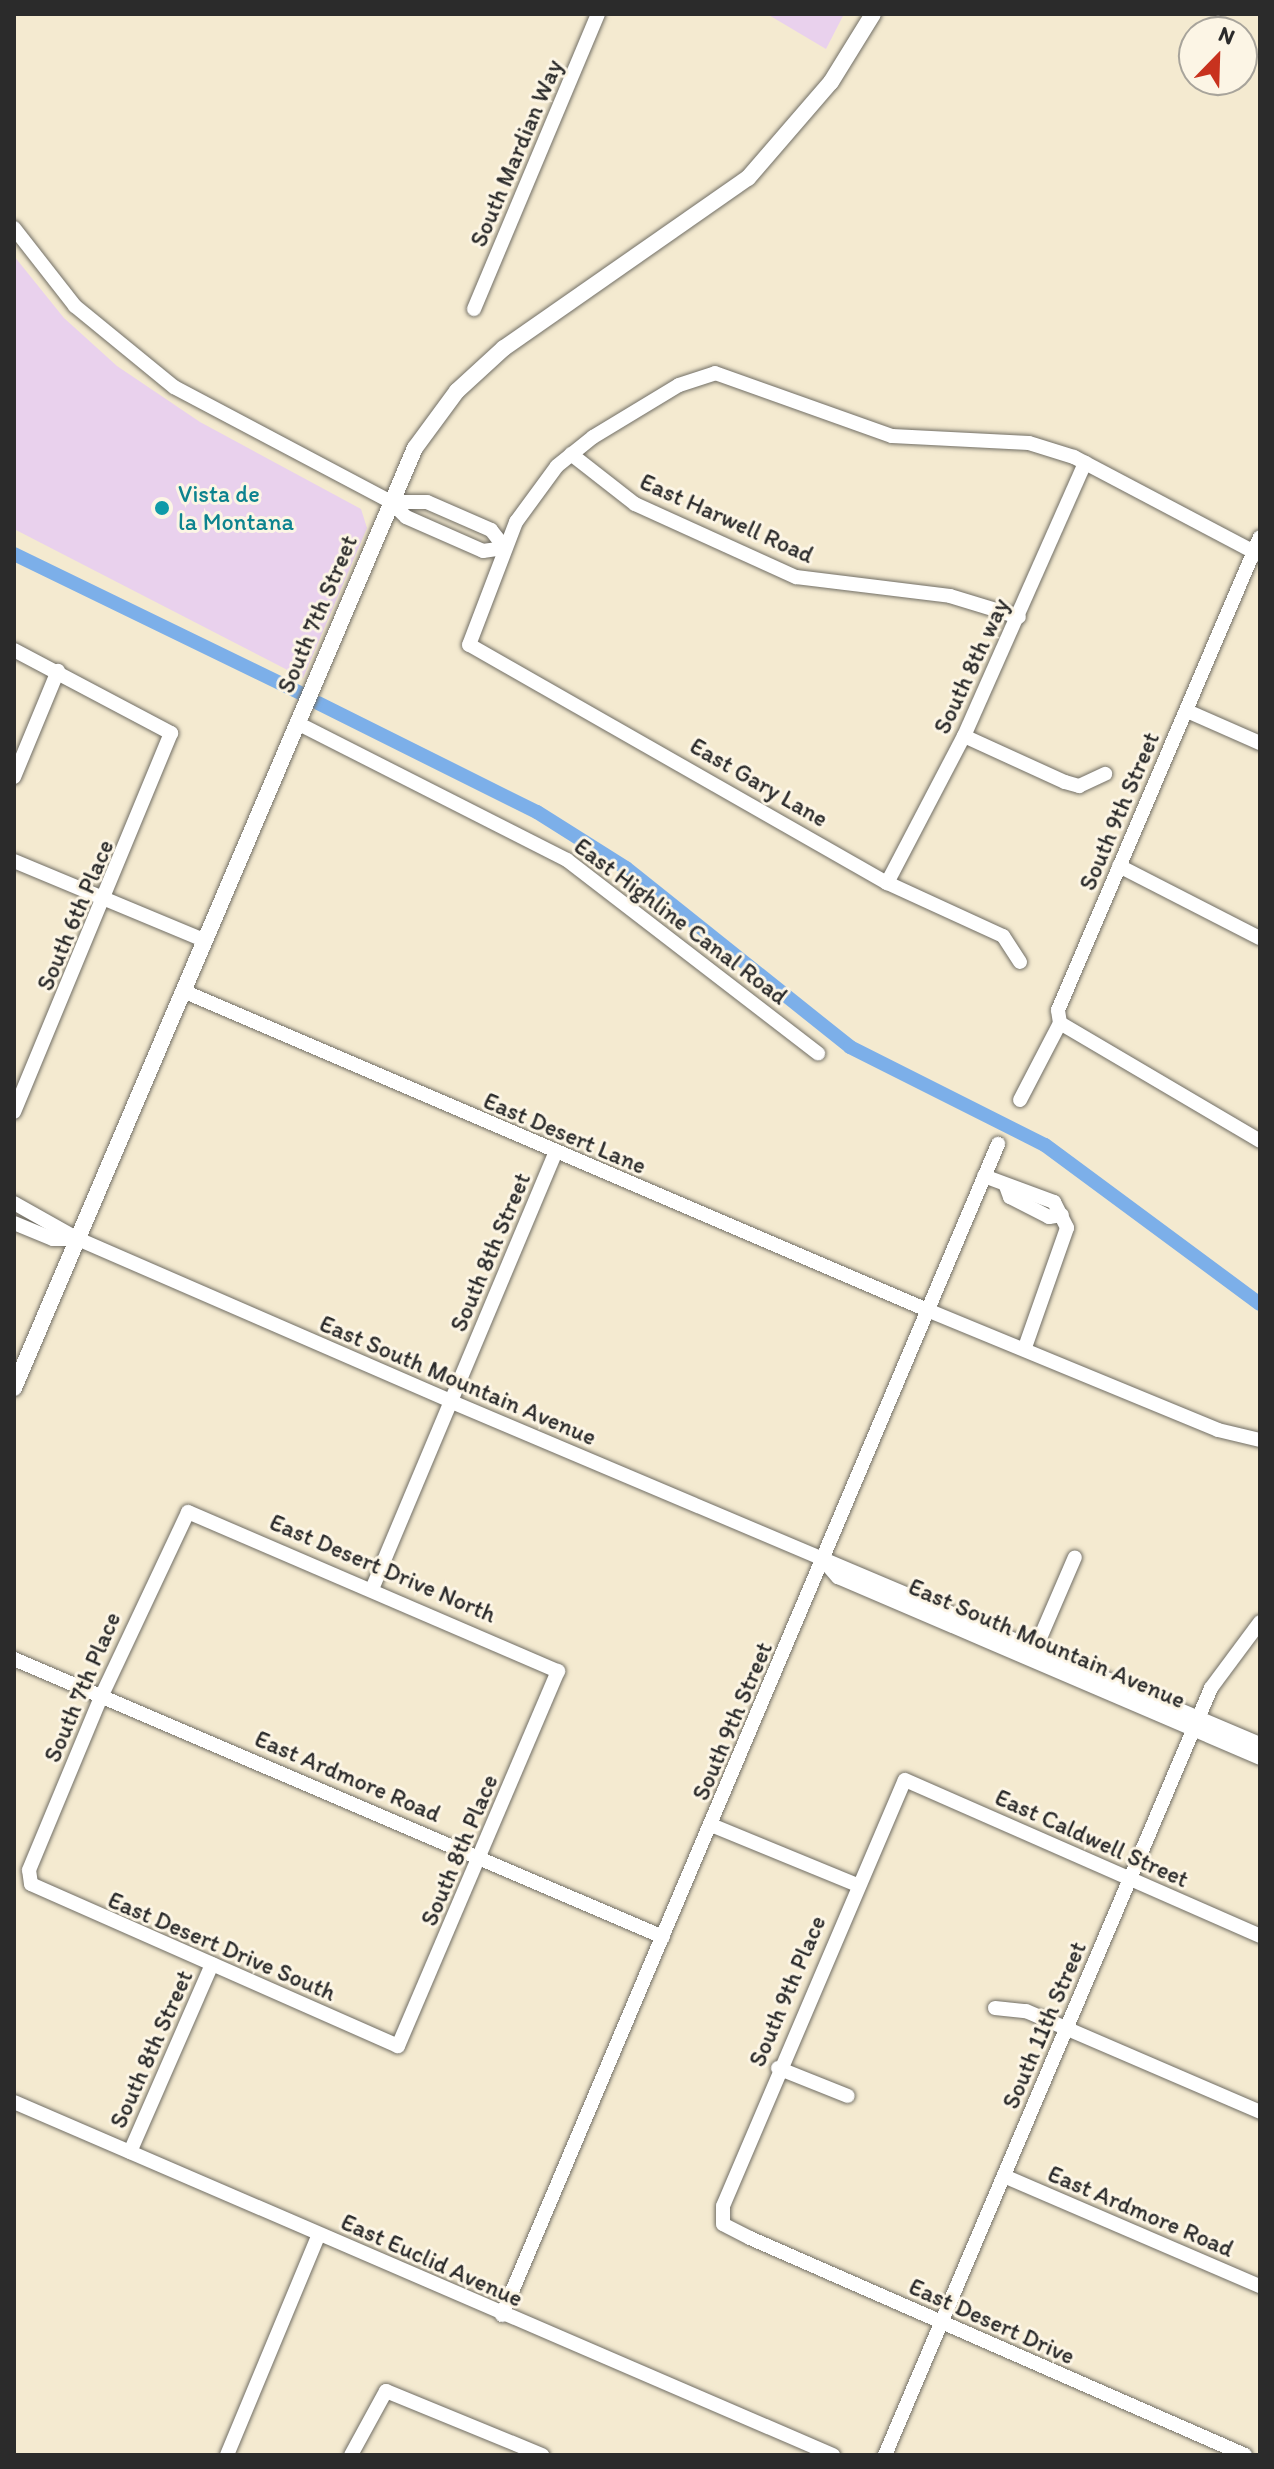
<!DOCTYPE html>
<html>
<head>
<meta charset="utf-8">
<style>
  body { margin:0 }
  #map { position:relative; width:1274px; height:2469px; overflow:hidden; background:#f4ead0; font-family:Itim,sans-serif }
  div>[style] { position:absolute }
  .built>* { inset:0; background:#e9d1ed }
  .canal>* { height:14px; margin:-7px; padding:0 7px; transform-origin:7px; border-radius:7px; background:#7cafe9 }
  .roads { filter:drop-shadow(0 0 2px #716e65) drop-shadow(0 0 2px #716e65) }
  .minor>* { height:14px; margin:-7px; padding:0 7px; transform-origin:7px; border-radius:7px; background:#fff }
  .major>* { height:16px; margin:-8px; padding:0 8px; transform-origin:8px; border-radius:8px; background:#fff }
  .dots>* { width:22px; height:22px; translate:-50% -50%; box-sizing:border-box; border:4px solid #fcf5e5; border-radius:50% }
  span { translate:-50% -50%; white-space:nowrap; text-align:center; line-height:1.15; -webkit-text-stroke:6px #fcf5e5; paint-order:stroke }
  .street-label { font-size:24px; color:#2b2b2b }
  .culture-label { font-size:24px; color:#0d838f }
  .left { translate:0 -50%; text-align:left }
  .frame { position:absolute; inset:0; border:16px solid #2b2b2b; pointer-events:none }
  .north { position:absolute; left:1178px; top:16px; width:80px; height:80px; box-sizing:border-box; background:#fcf5e5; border:2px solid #a8a49b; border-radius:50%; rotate:23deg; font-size:22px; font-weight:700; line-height:32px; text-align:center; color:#2b2b2b }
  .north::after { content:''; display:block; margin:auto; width:28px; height:36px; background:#c8321e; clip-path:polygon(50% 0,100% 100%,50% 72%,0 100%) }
</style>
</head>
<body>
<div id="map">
  <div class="built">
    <div style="clip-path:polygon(767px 14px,844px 14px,826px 49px)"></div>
    <div style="clip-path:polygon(14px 256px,64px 318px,117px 366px,200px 422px,361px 509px,367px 528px,303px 678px,14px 529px)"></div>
  </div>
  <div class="canal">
    <div style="left:14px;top:554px;width:320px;rotate:25.9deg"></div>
    <div style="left:318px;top:703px;width:245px;rotate:26.5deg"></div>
    <div style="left:537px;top:812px;width:105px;rotate:32.2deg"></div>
    <div style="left:626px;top:868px;width:287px;rotate:38.6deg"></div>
    <div style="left:850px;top:1047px;width:218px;rotate:26.7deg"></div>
    <div style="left:1045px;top:1145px;width:267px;rotate:36.5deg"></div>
  </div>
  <div class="roads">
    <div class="minor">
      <div style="left:14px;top:228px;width:99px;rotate:52deg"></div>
      <div style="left:75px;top:306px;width:128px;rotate:39.3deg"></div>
      <div style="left:174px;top:387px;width:246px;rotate:27.9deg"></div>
      <div style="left:391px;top:502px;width:21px;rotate:45deg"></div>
      <div style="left:406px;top:517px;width:84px;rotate:23.8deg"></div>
      <div style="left:483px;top:551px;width:22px;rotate:-8deg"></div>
      <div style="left:474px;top:309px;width:320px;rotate:-67.2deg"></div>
      <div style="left:571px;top:454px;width:81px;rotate:38deg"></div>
      <div style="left:635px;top:504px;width:177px;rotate:24.4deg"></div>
      <div style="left:796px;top:577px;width:155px;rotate:7deg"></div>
      <div style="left:950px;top:596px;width:72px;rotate:16.9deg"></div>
      <div style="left:391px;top:502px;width:36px"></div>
      <div style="left:427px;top:502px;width:70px;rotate:23.6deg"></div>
      <div style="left:491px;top:530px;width:23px;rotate:52deg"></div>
      <div style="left:14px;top:650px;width:178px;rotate:27.9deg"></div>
      <div style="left:171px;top:733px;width:410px;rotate:112.5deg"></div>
      <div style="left:1187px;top:711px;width:80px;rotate:23.7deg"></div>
      <div style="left:297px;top:723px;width:303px;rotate:26.9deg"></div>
      <div style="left:567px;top:860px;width:317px;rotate:37.6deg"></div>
      <div style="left:964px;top:736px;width:111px;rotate:24.5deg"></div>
      <div style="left:1065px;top:782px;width:15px;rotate:16deg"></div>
      <div style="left:1079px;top:786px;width:29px;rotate:-25deg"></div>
      <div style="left:14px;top:777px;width:115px;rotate:-67.5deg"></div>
      <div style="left:14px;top:861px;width:206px;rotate:22.6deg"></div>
      <div style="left:1119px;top:866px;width:158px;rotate:27.1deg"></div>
      <div style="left:887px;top:883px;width:166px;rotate:-62.4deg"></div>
      <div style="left:964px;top:736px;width:299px;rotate:-66.1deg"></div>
      <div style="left:1020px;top:962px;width:31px;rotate:-123deg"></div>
      <div style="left:1003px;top:936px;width:128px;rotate:-155.4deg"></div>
      <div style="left:887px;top:883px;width:481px;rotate:-150.3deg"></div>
      <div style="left:469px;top:645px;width:132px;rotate:-69.1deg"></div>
      <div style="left:516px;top:522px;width:69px;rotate:-53.8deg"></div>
      <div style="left:557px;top:466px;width:46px;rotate:-38.9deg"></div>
      <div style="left:593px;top:437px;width:100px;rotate:-31.2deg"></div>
      <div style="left:679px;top:385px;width:38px;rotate:-18deg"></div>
      <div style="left:715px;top:373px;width:188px;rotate:19.6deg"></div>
      <div style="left:892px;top:436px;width:137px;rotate:2.9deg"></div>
      <div style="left:1029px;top:443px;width:47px;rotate:17.3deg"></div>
      <div style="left:1074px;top:457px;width:210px;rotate:27.8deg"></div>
      <div style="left:183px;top:991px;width:815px;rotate:23.2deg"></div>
      <div style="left:932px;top:1312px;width:309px;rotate:22.4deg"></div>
      <div style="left:1218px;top:1430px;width:43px;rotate:13.4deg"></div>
      <div style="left:1060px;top:1023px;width:232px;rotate:30.5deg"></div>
      <div style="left:1020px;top:1100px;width:87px;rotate:-62.5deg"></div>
      <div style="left:1060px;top:1023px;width:13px;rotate:-99deg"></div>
      <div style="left:1058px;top:1010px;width:514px;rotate:-66.87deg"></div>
      <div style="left:984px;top:1176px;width:75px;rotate:20.4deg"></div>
      <div style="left:1054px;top:1202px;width:29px;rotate:63deg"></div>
      <div style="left:1067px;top:1228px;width:126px;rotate:109.4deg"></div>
      <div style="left:1006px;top:1186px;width:12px;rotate:70deg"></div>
      <div style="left:1010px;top:1197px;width:44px;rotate:27.1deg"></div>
      <div style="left:1049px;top:1217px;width:13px;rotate:-9deg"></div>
      <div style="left:14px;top:1203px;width:73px;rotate:29.4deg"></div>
      <div style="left:78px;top:1239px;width:408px;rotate:23.5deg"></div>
      <div style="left:452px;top:1402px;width:877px;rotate:22.94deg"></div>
      <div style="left:14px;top:1223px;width:42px;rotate:22.3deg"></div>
      <div style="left:53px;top:1239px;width:25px"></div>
      <div style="left:188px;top:1512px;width:403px;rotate:23.3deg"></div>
      <div style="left:558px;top:1671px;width:408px;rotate:113.1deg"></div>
      <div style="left:398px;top:2046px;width:401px;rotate:-156.2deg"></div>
      <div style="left:31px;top:1884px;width:14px;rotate:-98deg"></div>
      <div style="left:29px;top:1870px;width:190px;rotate:-67.4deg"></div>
      <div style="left:102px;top:1695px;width:202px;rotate:-64.8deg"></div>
      <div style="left:823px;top:1560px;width:23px;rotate:49deg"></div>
      <div style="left:838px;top:1577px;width:459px;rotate:23.2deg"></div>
      <div style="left:372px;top:1589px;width:473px;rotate:-67.2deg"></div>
      <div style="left:1034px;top:1652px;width:103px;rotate:-66.7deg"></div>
      <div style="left:14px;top:1659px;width:706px;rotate:23.19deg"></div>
      <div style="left:711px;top:1825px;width:158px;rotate:22.3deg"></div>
      <div style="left:995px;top:2008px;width:31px;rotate:6deg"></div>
      <div style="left:1026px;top:2011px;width:255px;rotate:23.3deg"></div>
      <div style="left:778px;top:2068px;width:75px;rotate:21.8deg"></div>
      <div style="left:14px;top:2102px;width:892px;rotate:23.32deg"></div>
      <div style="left:130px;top:2152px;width:205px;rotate:-66.4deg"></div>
      <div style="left:1004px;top:2176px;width:279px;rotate:23.3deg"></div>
      <div style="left:502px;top:2315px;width:1272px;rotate:-67.04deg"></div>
      <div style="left:227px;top:2455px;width:239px;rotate:-67.4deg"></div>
      <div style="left:351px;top:2455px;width:73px;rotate:-61.3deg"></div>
      <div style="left:386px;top:2391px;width:169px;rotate:22.3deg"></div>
      <div style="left:885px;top:2455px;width:833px;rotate:-66.97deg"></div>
      <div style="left:1211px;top:1688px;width:82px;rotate:-53.4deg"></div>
      <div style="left:1245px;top:2455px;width:540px;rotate:-156.33deg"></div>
      <div style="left:750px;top:2238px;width:30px;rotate:-153deg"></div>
      <div style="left:723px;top:2224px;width:18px;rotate:-90deg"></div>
      <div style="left:723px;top:2206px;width:463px;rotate:-66.9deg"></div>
      <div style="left:905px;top:1780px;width:388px;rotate:23.7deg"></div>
    </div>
    <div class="major">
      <div style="left:14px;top:1388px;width:1022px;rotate:-66.9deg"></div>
      <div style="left:415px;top:448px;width:71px;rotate:-53.6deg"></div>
      <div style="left:457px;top:391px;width:64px;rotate:-42.5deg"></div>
      <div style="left:504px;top:348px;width:297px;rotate:-34.9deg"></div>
      <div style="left:748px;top:178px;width:127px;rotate:-49.2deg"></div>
      <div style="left:831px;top:82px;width:80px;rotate:-58.3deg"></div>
    </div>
  </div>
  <div class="dots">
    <div style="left:162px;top:508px;background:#0f9aa8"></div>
  </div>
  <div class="street-label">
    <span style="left:516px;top:153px;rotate:-67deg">South Mardian Way</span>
    <span style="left:727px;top:518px;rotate:24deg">East Harwell Road</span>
    <span style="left:317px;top:614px;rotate:-67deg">South 7th Street</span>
    <span style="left:971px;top:666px;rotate:-65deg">South 8th way</span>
    <span style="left:759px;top:782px;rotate:30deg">East Gary Lane</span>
    <span style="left:1119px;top:811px;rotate:-67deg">South 9th Street</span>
    <span style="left:75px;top:915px;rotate:-67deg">South 6th Place</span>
    <span style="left:681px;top:921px;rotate:37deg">East Highline Canal Road</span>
    <span style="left:565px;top:1133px;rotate:23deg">East Desert Lane</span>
    <span style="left:490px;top:1252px;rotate:-67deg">South 8th Street</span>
    <span style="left:458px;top:1380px;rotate:23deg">East South Mountain Avenue</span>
    <span style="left:383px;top:1568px;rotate:23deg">East Desert Drive North</span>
    <span style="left:1047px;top:1643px;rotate:23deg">East South Mountain Avenue</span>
    <span style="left:82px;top:1687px;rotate:-67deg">South 7th Place</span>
    <span style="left:732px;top:1721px;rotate:-67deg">South 9th Street</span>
    <span style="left:348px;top:1776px;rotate:23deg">East Ardmore Road</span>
    <span style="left:1092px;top:1838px;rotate:24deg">East Caldwell Street</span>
    <span style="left:459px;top:1850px;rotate:-67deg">South 8th Place</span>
    <span style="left:222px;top:1946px;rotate:23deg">East Desert Drive South</span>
    <span style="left:787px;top:1991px;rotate:-67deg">South 9th Place</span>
    <span style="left:1044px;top:2025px;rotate:-67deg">South 11th Street</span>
    <span style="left:151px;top:2049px;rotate:-66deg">South 8th Street</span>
    <span style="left:1141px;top:2211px;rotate:23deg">East Ardmore Road</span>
    <span style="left:432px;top:2260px;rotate:24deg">East Euclid Avenue</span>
    <span style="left:992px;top:2321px;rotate:24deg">East Desert Drive</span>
  </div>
  <div class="culture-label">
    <span class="left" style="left:178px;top:508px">Vista de<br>la Montana</span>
  </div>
  <div class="frame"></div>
  <div class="north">N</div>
</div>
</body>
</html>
